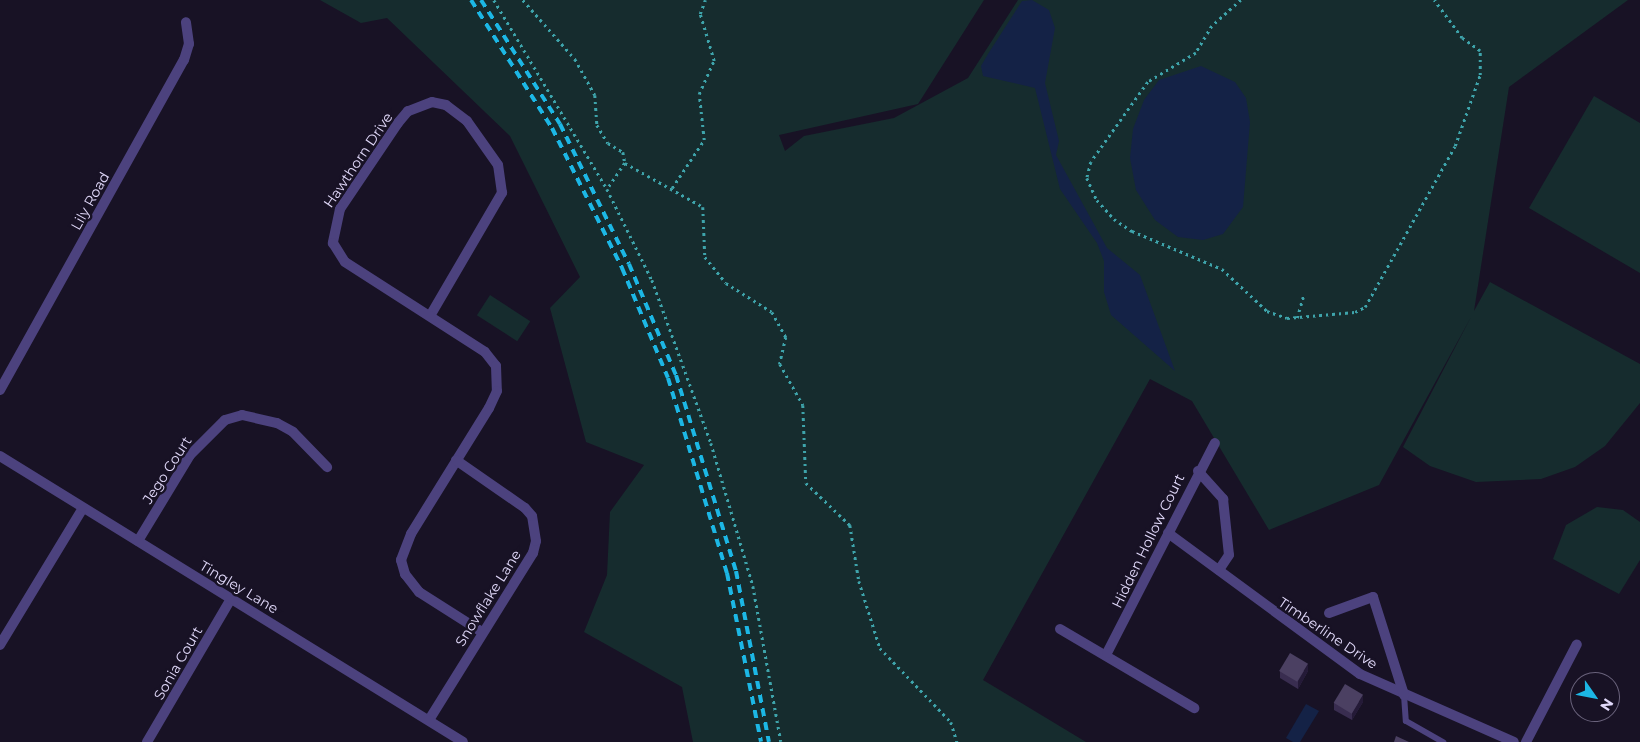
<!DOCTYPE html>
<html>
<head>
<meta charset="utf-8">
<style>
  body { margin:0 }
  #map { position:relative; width:1640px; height:742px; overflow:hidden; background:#181225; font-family:Montserrat,sans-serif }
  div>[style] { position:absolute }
  .green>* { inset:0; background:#162c2e; transform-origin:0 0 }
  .water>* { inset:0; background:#142246 }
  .path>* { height:2.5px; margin-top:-1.25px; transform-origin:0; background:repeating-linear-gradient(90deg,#3ea4ab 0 2.5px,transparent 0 6.5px) }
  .service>* { height:6px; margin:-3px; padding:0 3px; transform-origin:3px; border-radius:3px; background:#4c427e }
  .minor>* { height:10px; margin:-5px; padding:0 5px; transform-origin:5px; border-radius:5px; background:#4c427e }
  .tertiary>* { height:10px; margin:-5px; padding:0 5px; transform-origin:5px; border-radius:5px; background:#4c427e }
  .rail>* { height:4px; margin-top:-2px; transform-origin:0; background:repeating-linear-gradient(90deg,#1cb7e5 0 8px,transparent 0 14px) }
  .wall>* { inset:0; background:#392d50 }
  .shaded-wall>* { inset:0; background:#241a37 }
  .building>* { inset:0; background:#4b4062; transform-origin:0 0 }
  span { translate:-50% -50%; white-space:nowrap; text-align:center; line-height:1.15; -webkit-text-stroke:5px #181225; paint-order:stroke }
  .street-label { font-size:14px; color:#e2dafb }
  .north { position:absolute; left:1570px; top:672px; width:50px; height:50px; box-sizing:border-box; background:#181225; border:1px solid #69627b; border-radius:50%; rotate:123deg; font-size:14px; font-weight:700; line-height:20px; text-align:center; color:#e2dafb }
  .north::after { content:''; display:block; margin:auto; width:18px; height:22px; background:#1cb7e5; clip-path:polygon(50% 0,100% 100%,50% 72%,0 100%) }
</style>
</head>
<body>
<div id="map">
  <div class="green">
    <div style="clip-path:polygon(320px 0,984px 0,918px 104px,779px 135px,785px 151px,804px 136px,894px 118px,968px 78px,1018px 0,1628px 0,1509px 87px,1474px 311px,1490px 282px,1640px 364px,1640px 403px,1605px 446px,1575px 467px,1541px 479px,1476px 482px,1430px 466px,1403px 447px,1471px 317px,1379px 485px,1269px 530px,1192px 401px,1150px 379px,983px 680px,1086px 742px,693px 742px,682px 687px,584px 632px,607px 575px,610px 512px,644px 465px,586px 442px,550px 308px,580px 277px,510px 136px,387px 18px,361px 23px)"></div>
    <div style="clip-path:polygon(1594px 96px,1640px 123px,1640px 273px,1529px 208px)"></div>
    <div style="left:490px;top:295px;width:48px;height:24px;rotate:33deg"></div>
    <div style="clip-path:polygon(1597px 507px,1623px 510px,1640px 522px,1640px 560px,1619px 594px,1553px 559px,1566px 525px)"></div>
  </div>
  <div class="water">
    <div style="clip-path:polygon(1032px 0,1049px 10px,1055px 28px,1045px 83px,1059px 141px,1056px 155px,1107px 248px,1140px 275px,1175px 371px,1111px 315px,1104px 292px,1104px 261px,1097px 243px,1060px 189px,1035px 88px,983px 76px,981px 66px,988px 54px,1022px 1px)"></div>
    <div style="clip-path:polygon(1201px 66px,1235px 82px,1246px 98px,1250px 122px,1243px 207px,1223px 234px,1203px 240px,1178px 237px,1155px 220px,1136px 190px,1130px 158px,1133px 129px,1144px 100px,1159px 80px)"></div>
    <div style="clip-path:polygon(1306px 704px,1319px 711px,1300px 742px,1293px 742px,1286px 738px)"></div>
  </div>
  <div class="path">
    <div style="left:494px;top:0;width:220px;rotate:59.1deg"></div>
    <div style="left:607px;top:189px;width:102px;rotate:63.7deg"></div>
    <div style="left:652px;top:280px;width:173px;rotate:70.1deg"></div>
    <div style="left:711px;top:443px;width:149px;rotate:73.6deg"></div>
    <div style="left:753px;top:586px;width:158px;rotate:79.8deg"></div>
    <div style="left:523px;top:0;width:79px;rotate:48.6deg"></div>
    <div style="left:575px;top:59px;width:41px;rotate:60.9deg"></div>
    <div style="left:595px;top:95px;width:30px;rotate:86deg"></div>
    <div style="left:597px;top:125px;width:21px;rotate:59deg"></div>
    <div style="left:608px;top:143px;width:17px;rotate:31deg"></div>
    <div style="left:623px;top:152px;width:11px;rotate:80deg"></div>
    <div style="left:625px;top:163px;width:30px;rotate:124deg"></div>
    <div style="left:1241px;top:0;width:39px;rotate:138deg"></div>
    <div style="left:1212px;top:26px;width:31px;rotate:121deg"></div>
    <div style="left:1196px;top:53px;width:56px;rotate:148.9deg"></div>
    <div style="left:1148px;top:82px;width:98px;rotate:125.5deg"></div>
    <div style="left:1091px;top:162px;width:16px;rotate:104deg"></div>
    <div style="left:1087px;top:178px;width:24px;rotate:66deg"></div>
    <div style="left:1097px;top:200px;width:25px;rotate:48deg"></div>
    <div style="left:1114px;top:219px;width:22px;rotate:34deg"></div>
    <div style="left:1132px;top:231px;width:98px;rotate:22.9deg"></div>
    <div style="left:1222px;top:269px;width:62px;rotate:43deg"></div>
    <div style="left:1267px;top:311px;width:21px;rotate:19deg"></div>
    <div style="left:1287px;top:318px;width:68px;rotate:-5deg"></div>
    <div style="left:1355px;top:312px;width:11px;rotate:-27deg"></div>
    <div style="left:1365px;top:307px;width:184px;rotate:-60.8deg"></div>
    <div style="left:1455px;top:146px;width:75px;rotate:-70.6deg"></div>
    <div style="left:1480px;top:75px;width:24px;rotate:-90deg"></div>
    <div style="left:1480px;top:51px;width:22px;rotate:-144deg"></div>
    <div style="left:1462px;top:38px;width:47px;rotate:-126.4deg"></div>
    <div style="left:625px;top:163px;width:90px;rotate:29.4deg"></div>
    <div style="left:703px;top:207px;width:50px;rotate:87.7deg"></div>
    <div style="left:705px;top:257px;width:33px;rotate:51deg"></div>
    <div style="left:726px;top:283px;width:54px;rotate:32.2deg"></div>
    <div style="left:772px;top:312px;width:29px;rotate:61deg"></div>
    <div style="left:786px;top:337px;width:28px;rotate:103deg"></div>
    <div style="left:780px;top:364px;width:47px;rotate:60.7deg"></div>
    <div style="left:803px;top:405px;width:78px;rotate:87.8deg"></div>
    <div style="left:806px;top:483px;width:61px;rotate:43.7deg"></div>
    <div style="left:850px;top:525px;width:57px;rotate:80.9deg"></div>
    <div style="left:859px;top:581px;width:70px;rotate:72.6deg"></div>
    <div style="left:880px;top:648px;width:103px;rotate:46.2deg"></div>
    <div style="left:951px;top:722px;width:21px;rotate:73deg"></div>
    <div style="left:672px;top:188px;width:58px;rotate:-56.3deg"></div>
    <div style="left:704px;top:140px;width:46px;rotate:-96.2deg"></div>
    <div style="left:699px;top:94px;width:36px;rotate:-66deg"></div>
    <div style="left:714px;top:61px;width:49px;rotate:-106.6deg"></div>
    <div style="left:700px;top:14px;width:15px;rotate:-70deg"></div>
    <div style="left:1297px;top:318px;width:25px;rotate:-74deg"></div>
  </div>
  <div class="service">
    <div style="left:1404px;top:695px;width:26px;rotate:86deg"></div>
    <div style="left:1406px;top:721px;width:43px;rotate:29.6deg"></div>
  </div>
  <div class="minor">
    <div style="left:430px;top:316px;width:143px;rotate:-59.7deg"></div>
    <div style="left:502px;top:193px;width:28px;rotate:-98deg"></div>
    <div style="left:498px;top:165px;width:54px;rotate:-125.2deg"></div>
    <div style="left:467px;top:121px;width:26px;rotate:-143deg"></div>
    <div style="left:446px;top:105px;width:14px;rotate:-168deg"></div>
    <div style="left:432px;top:102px;width:26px;rotate:159deg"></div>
    <div style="left:408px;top:111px;width:16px;rotate:130deg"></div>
    <div style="left:398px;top:123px;width:104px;rotate:124deg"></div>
    <div style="left:340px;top:209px;width:35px;rotate:102deg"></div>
    <div style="left:333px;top:243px;width:22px;rotate:58deg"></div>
    <div style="left:345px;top:262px;width:166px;rotate:32.7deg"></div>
    <div style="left:485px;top:352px;width:18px;rotate:52deg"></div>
    <div style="left:496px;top:366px;width:25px;rotate:88deg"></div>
    <div style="left:497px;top:391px;width:19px;rotate:115deg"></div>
    <div style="left:489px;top:408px;width:148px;rotate:121.8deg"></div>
    <div style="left:411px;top:534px;width:28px;rotate:111deg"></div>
    <div style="left:401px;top:560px;width:15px;rotate:74deg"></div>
    <div style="left:405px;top:574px;width:23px;rotate:52deg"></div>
    <div style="left:419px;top:592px;width:75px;rotate:32.4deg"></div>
    <div style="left:0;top:390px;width:378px;rotate:-60.9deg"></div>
    <div style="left:184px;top:60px;width:17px;rotate:-73deg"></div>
    <div style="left:189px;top:44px;width:22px;rotate:-98deg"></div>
    <div style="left:1198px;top:471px;width:38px;rotate:48deg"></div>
    <div style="left:1223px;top:499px;width:56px;rotate:83.9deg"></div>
    <div style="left:1229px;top:555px;width:18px;rotate:124deg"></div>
    <div style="left:1168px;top:533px;width:238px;rotate:36.3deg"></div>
    <div style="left:1360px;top:674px;width:168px;rotate:23.8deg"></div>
    <div style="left:138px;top:541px;width:100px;rotate:-58.8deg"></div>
    <div style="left:190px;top:455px;width:49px;rotate:-45deg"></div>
    <div style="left:225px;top:420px;width:18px;rotate:-16deg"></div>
    <div style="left:242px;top:415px;width:36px;rotate:13deg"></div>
    <div style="left:277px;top:423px;width:18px;rotate:29deg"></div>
    <div style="left:293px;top:432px;width:49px;rotate:45.8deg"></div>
    <div style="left:1329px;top:613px;width:47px;rotate:-20deg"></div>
    <div style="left:1373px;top:597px;width:103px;rotate:72.4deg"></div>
    <div style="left:1060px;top:629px;width:156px;rotate:30.5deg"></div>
    <div style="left:0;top:645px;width:160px;rotate:-58.8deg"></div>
    <div style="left:1107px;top:653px;width:236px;rotate:-62.8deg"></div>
    <div style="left:429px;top:720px;width:197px;rotate:-58.1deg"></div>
    <div style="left:533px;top:553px;width:12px;rotate:-76deg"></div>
    <div style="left:536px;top:541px;width:25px;rotate:-99deg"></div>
    <div style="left:532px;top:516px;width:11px;rotate:-131deg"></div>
    <div style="left:525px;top:508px;width:84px;rotate:-145.2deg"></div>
    <div style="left:147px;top:742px;width:166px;rotate:-59.6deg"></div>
    <div style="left:1526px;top:742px;width:110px;rotate:-62.5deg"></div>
  </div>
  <div class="tertiary">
    <div style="left:0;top:456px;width:544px;rotate:31.7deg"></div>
  </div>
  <div class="rail">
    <div style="left:471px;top:0;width:151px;rotate:57.7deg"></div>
    <div style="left:552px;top:128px;width:157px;rotate:63.4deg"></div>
    <div style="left:622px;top:268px;width:119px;rotate:67.3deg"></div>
    <div style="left:668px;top:378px;width:204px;rotate:73.2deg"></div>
    <div style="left:727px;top:573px;width:172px;rotate:78.6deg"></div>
    <div style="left:481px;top:0;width:147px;rotate:57.5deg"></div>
    <div style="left:560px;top:124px;width:156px;rotate:63.8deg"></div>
    <div style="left:629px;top:264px;width:121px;rotate:67.1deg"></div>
    <div style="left:676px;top:375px;width:205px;rotate:73deg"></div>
    <div style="left:736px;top:571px;width:174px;rotate:79.1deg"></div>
  </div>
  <div class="wall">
    <div style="clip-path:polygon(1280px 671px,1308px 671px,1298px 689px,1280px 678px)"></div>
    <div style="clip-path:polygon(1363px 702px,1352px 720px,1334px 710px,1334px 703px)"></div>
  </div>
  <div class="shaded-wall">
    <div style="clip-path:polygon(1308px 664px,1308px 671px,1298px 689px,1298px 681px)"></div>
    <div style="clip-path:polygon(1363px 695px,1363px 702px,1352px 720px,1352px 713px)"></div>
  </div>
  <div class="building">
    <div style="left:1290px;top:653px;width:21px;height:21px;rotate:31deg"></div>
    <div style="left:1345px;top:684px;width:21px;height:22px;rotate:31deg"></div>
    <div style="clip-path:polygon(1396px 736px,1409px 742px,1394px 742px)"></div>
  </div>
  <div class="street-label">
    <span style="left:358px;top:160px;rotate:-56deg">Hawthorn Drive</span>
    <span style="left:90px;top:201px;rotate:-61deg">Lily Road</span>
    <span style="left:167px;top:470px;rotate:-57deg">Jego Court</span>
    <span style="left:1148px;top:541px;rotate:-64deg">Hidden Hollow Court</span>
    <span style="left:239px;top:587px;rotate:31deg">Tingley Lane</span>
    <span style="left:488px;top:598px;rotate:-58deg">Snowflake Lane</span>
    <span style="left:1328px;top:633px;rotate:34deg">Timberline Drive</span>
    <span style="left:178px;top:663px;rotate:-60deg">Sonia Court</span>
  </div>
  <div class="north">N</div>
</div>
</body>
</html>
